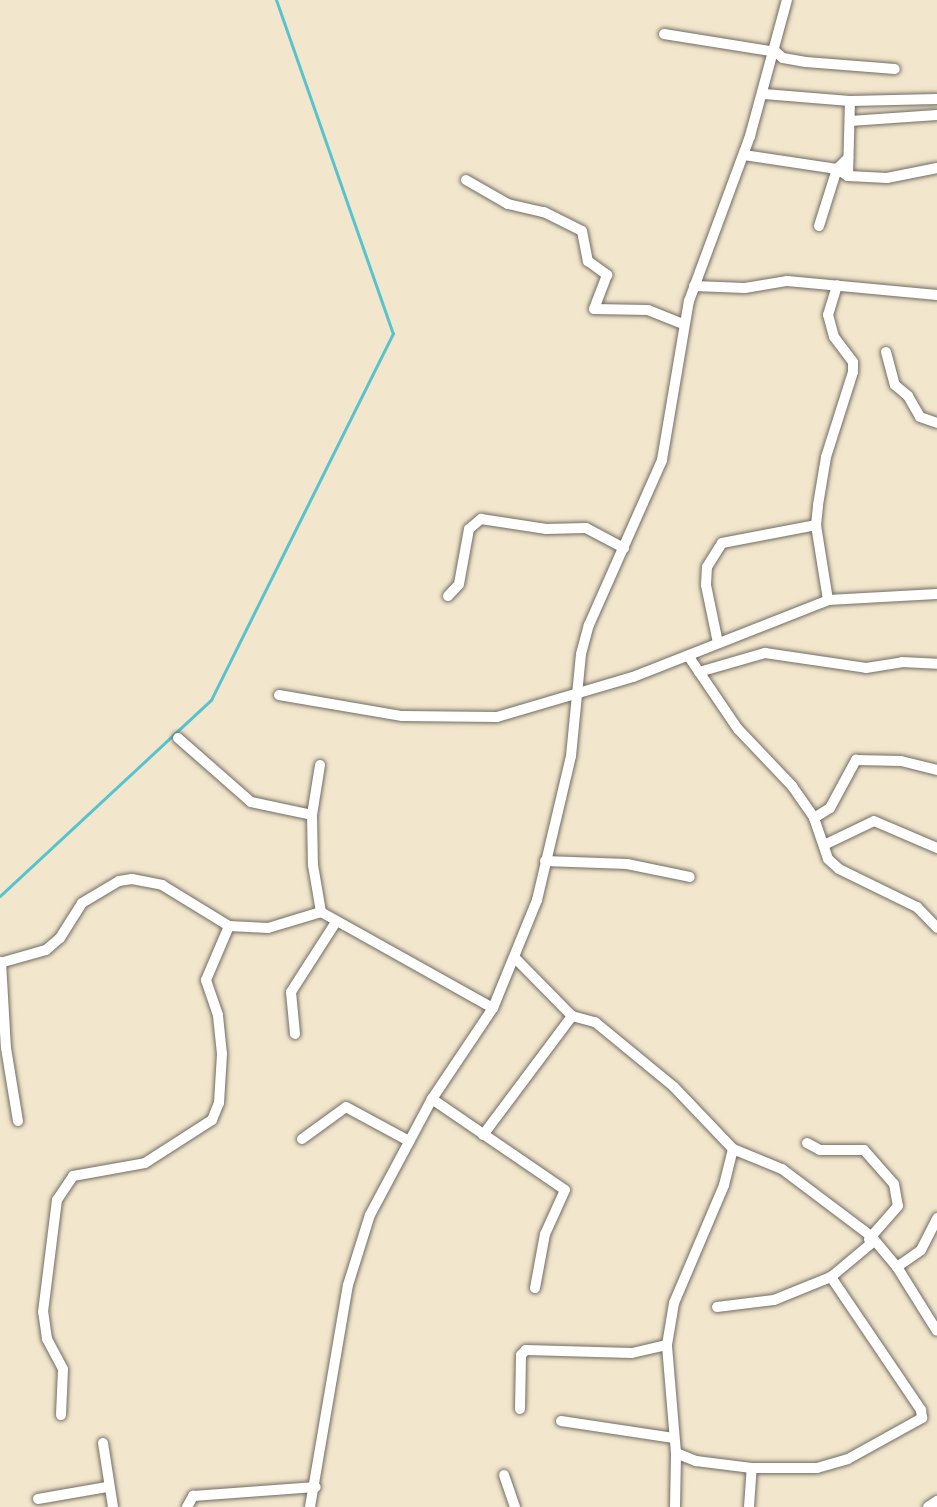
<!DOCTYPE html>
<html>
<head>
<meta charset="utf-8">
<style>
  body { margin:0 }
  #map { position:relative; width:937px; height:1507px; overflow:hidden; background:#f2e6cc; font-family:"Balsamiq Sans",sans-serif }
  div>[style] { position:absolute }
  .stream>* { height:2.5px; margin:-1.25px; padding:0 1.25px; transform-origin:1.25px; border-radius:1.25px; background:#57c3cf }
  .roads { filter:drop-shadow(0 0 2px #716c63) drop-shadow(0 0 2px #716c63) }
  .minor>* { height:10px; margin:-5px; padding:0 5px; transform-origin:5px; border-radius:5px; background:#fff }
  span { translate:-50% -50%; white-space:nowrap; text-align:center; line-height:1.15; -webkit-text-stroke:5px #fbf7ec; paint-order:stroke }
</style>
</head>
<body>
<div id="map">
  <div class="stream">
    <div style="left:0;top:896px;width:288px;rotate:-42.9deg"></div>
    <div style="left:211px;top:700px;width:409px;rotate:-63.6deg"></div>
    <div style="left:393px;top:334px;width:354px;rotate:-109.3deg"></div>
  </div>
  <div class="roads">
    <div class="minor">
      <div style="left:664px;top:34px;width:113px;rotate:9.1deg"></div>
      <div style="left:776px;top:52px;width:9px;rotate:41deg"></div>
      <div style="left:783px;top:58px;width:23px;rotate:10deg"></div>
      <div style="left:806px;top:62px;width:89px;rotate:4.5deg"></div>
      <div style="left:764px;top:94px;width:86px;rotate:4.7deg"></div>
      <div style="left:850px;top:101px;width:87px;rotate:-1.3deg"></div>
      <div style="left:850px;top:121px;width:87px;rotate:-3.9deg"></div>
      <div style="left:744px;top:155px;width:94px;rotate:8.6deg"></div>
      <div style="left:837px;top:169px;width:13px;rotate:32deg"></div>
      <div style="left:848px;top:176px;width:39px;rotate:3deg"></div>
      <div style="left:887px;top:178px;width:51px;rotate:-11.3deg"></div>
      <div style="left:848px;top:176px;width:75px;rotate:-88.5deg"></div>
      <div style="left:466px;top:180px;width:48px;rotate:29.7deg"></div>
      <div style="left:508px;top:204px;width:37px;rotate:13deg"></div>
      <div style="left:544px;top:212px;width:42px;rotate:26.6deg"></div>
      <div style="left:582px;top:231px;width:31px;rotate:79deg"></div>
      <div style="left:588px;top:261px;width:24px;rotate:36deg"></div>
      <div style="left:607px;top:275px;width:36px;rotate:111deg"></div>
      <div style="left:594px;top:309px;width:54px;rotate:1.1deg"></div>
      <div style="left:648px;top:310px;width:38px;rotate:22deg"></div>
      <div style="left:819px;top:226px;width:60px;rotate:-72.5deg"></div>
      <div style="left:837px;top:169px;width:16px;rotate:-45deg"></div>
      <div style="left:694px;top:286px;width:51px;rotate:2.2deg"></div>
      <div style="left:745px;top:288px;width:43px;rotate:-9.5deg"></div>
      <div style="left:787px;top:281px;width:151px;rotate:5.3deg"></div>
      <div style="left:886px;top:352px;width:34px;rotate:75deg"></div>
      <div style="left:895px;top:385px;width:17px;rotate:40deg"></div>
      <div style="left:908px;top:396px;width:24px;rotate:60deg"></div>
      <div style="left:920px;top:417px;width:18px;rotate:19deg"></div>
      <div style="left:448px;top:596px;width:16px;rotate:-47deg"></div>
      <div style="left:459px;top:584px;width:56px;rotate:-79.7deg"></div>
      <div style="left:469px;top:529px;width:16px;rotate:-40deg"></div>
      <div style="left:481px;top:519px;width:66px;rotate:8.7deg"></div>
      <div style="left:546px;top:529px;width:40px;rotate:-1.4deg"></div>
      <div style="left:586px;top:528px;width:43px;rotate:27.8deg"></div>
      <div style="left:828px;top:600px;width:76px;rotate:-99.1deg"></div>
      <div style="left:816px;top:525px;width:20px;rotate:-84deg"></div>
      <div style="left:818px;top:505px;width:49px;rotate:-80.5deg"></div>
      <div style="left:826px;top:457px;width:89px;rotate:-72.4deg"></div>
      <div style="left:853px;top:372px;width:10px;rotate:-90deg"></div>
      <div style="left:853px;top:362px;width:31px;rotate:-127deg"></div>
      <div style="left:834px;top:337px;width:23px;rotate:-105deg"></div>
      <div style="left:828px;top:315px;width:31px;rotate:-73deg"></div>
      <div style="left:718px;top:643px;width:59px;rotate:-101.7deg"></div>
      <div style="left:706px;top:585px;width:18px;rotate:-87deg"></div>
      <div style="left:707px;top:567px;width:28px;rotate:-58deg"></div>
      <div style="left:722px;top:543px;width:96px;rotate:-10.8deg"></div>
      <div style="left:689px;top:657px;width:87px;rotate:55.8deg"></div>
      <div style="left:738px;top:729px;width:79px;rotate:46.5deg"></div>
      <div style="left:792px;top:786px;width:39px;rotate:55deg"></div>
      <div style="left:814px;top:818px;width:43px;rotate:71.1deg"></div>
      <div style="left:828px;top:859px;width:15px;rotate:42deg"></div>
      <div style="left:839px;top:869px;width:87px;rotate:26deg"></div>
      <div style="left:917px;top:907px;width:29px;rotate:46deg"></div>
      <div style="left:699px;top:672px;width:69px;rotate:-16.1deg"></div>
      <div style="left:765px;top:653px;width:102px;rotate:8.4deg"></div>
      <div style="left:866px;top:668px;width:36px;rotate:-9deg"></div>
      <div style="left:902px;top:662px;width:35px;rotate:3deg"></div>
      <div style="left:279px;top:695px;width:125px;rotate:9.7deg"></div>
      <div style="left:402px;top:716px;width:95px;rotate:0.6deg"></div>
      <div style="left:497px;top:717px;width:142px;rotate:-16.4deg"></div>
      <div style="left:633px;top:677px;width:210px;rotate:-21.5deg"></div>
      <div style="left:828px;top:600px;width:109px;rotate:-3.2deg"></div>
      <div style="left:178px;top:738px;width:97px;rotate:41.2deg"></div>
      <div style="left:251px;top:802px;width:62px;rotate:12deg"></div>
      <div style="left:320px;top:765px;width:51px;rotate:99.1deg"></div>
      <div style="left:312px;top:815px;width:50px;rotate:88.9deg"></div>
      <div style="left:313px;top:865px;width:48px;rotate:80.3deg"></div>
      <div style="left:321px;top:912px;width:197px;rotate:29.2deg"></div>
      <div style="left:814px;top:818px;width:19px;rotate:-32deg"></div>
      <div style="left:830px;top:808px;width:55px;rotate:-61.6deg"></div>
      <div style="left:856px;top:760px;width:45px;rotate:1.3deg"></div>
      <div style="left:901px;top:761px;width:37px;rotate:14deg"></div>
      <div style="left:824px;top:845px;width:55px;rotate:-25.6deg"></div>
      <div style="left:874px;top:821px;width:69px;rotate:23.2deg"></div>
      <div style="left:545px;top:861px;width:82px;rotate:2.1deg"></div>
      <div style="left:627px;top:864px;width:64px;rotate:11.7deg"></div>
      <div style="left:516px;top:959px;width:80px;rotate:45.5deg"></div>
      <div style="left:572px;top:1016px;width:24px;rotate:15deg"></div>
      <div style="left:595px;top:1022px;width:102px;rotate:39.4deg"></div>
      <div style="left:674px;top:1087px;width:86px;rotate:46.4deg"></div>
      <div style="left:733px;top:1149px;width:53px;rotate:22.2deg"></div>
      <div style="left:782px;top:1169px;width:111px;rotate:37deg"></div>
      <div style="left:871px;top:1236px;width:40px;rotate:50deg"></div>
      <div style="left:897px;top:1267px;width:75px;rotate:58deg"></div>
      <div style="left:1px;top:962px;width:86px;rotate:86.7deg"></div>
      <div style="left:6px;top:1048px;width:74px;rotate:80.7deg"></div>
      <div style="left:0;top:963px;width:48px;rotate:-15.8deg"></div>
      <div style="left:46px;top:950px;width:18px;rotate:-41deg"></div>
      <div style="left:60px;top:938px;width:41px;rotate:-57.8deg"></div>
      <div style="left:82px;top:903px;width:43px;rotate:-30.7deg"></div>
      <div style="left:119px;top:881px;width:13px;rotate:-9deg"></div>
      <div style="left:132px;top:879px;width:31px;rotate:11deg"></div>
      <div style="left:162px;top:885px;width:79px;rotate:31.5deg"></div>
      <div style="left:229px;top:926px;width:39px;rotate:3deg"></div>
      <div style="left:268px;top:928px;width:55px;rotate:-16.8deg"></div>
      <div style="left:295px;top:1034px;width:42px;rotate:-95.4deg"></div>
      <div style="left:291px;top:992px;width:83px;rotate:-57.3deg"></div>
      <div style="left:432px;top:1099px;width:161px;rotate:34.4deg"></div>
      <div style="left:565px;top:1190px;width:48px;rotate:114.4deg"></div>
      <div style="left:545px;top:1234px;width:55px;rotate:100.5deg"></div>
      <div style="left:483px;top:1135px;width:149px;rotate:-53.2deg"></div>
      <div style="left:302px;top:1139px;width:54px;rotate:-36deg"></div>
      <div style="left:346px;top:1107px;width:72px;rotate:28.4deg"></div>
      <div style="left:807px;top:1143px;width:15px;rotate:28deg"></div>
      <div style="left:820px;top:1150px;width:44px"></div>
      <div style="left:864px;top:1150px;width:45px;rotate:48.6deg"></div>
      <div style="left:894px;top:1184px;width:22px;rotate:80deg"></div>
      <div style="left:898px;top:1206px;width:44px;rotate:131.3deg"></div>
      <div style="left:897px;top:1267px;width:29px;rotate:-35deg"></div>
      <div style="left:921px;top:1250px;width:36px;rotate:-63deg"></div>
      <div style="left:717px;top:1307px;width:57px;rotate:-7deg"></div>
      <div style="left:774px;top:1300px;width:61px;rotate:-22deg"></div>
      <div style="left:831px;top:1277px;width:56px;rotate:-39.9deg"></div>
      <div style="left:520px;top:1409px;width:54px;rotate:-88.9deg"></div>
      <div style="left:521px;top:1355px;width:7px;rotate:-45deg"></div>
      <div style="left:526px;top:1350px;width:106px;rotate:1.6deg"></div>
      <div style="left:632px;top:1353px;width:36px;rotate:-13deg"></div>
      <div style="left:61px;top:1415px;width:46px;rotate:-87.5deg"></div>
      <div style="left:63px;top:1369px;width:34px;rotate:-118deg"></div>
      <div style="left:47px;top:1339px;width:27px;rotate:-98deg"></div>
      <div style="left:43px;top:1312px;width:113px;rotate:-82.9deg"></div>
      <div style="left:57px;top:1200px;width:29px;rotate:-56deg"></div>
      <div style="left:73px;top:1176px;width:73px;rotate:-10.2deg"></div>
      <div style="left:145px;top:1163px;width:80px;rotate:-32.7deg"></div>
      <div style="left:212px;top:1120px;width:18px;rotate:-68deg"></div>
      <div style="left:219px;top:1103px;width:49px;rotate:-86.5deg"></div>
      <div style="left:222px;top:1054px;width:39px;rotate:-96deg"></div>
      <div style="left:218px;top:1015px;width:37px;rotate:-109deg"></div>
      <div style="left:206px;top:980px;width:59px;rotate:-66.9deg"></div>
      <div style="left:561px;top:1421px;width:114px;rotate:8.6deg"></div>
      <div style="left:103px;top:1443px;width:65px;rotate:81.1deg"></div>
      <div style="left:676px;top:1453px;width:22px;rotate:22deg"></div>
      <div style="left:696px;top:1461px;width:56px;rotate:7.1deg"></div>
      <div style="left:752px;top:1468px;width:65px"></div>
      <div style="left:817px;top:1468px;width:32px;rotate:-16deg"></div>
      <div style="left:848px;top:1459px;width:85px;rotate:-29deg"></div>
      <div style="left:922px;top:1418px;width:8px;rotate:-97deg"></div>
      <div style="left:921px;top:1410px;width:161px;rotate:-124.1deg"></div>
      <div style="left:504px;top:1475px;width:34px;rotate:71deg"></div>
      <div style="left:38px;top:1499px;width:70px;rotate:-9.9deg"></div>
      <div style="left:187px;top:1507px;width:13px;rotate:-61deg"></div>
      <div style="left:193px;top:1496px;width:123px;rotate:-4.2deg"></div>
      <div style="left:310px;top:1507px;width:225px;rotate:-80.3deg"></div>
      <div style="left:348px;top:1285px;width:73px;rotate:-72.6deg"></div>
      <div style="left:370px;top:1215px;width:132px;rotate:-61.9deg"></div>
      <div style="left:432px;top:1099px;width:110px;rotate:-56.2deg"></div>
      <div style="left:493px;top:1008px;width:117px;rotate:-67.8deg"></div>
      <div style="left:537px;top:900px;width:148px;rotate:-76.7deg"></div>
      <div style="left:571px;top:756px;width:102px;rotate:-84.4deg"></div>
      <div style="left:581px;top:654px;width:30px;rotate:-75deg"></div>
      <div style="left:589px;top:625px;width:180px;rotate:-66.1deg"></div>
      <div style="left:662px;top:460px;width:161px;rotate:-80.4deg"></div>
      <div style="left:689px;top:301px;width:176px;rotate:-69.7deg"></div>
      <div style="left:750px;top:136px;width:141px;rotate:-74.8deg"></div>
      <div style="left:675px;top:1507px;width:54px;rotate:-88.9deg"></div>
      <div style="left:676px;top:1453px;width:108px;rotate:-94.8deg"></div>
      <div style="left:667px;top:1345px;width:43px;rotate:-80.5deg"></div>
      <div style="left:674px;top:1303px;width:128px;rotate:-67deg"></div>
      <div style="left:724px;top:1185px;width:37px;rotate:-76deg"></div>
      <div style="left:749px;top:1507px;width:39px;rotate:-86deg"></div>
      <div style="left:928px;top:1507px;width:11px;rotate:-34deg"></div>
    </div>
  </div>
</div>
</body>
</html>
